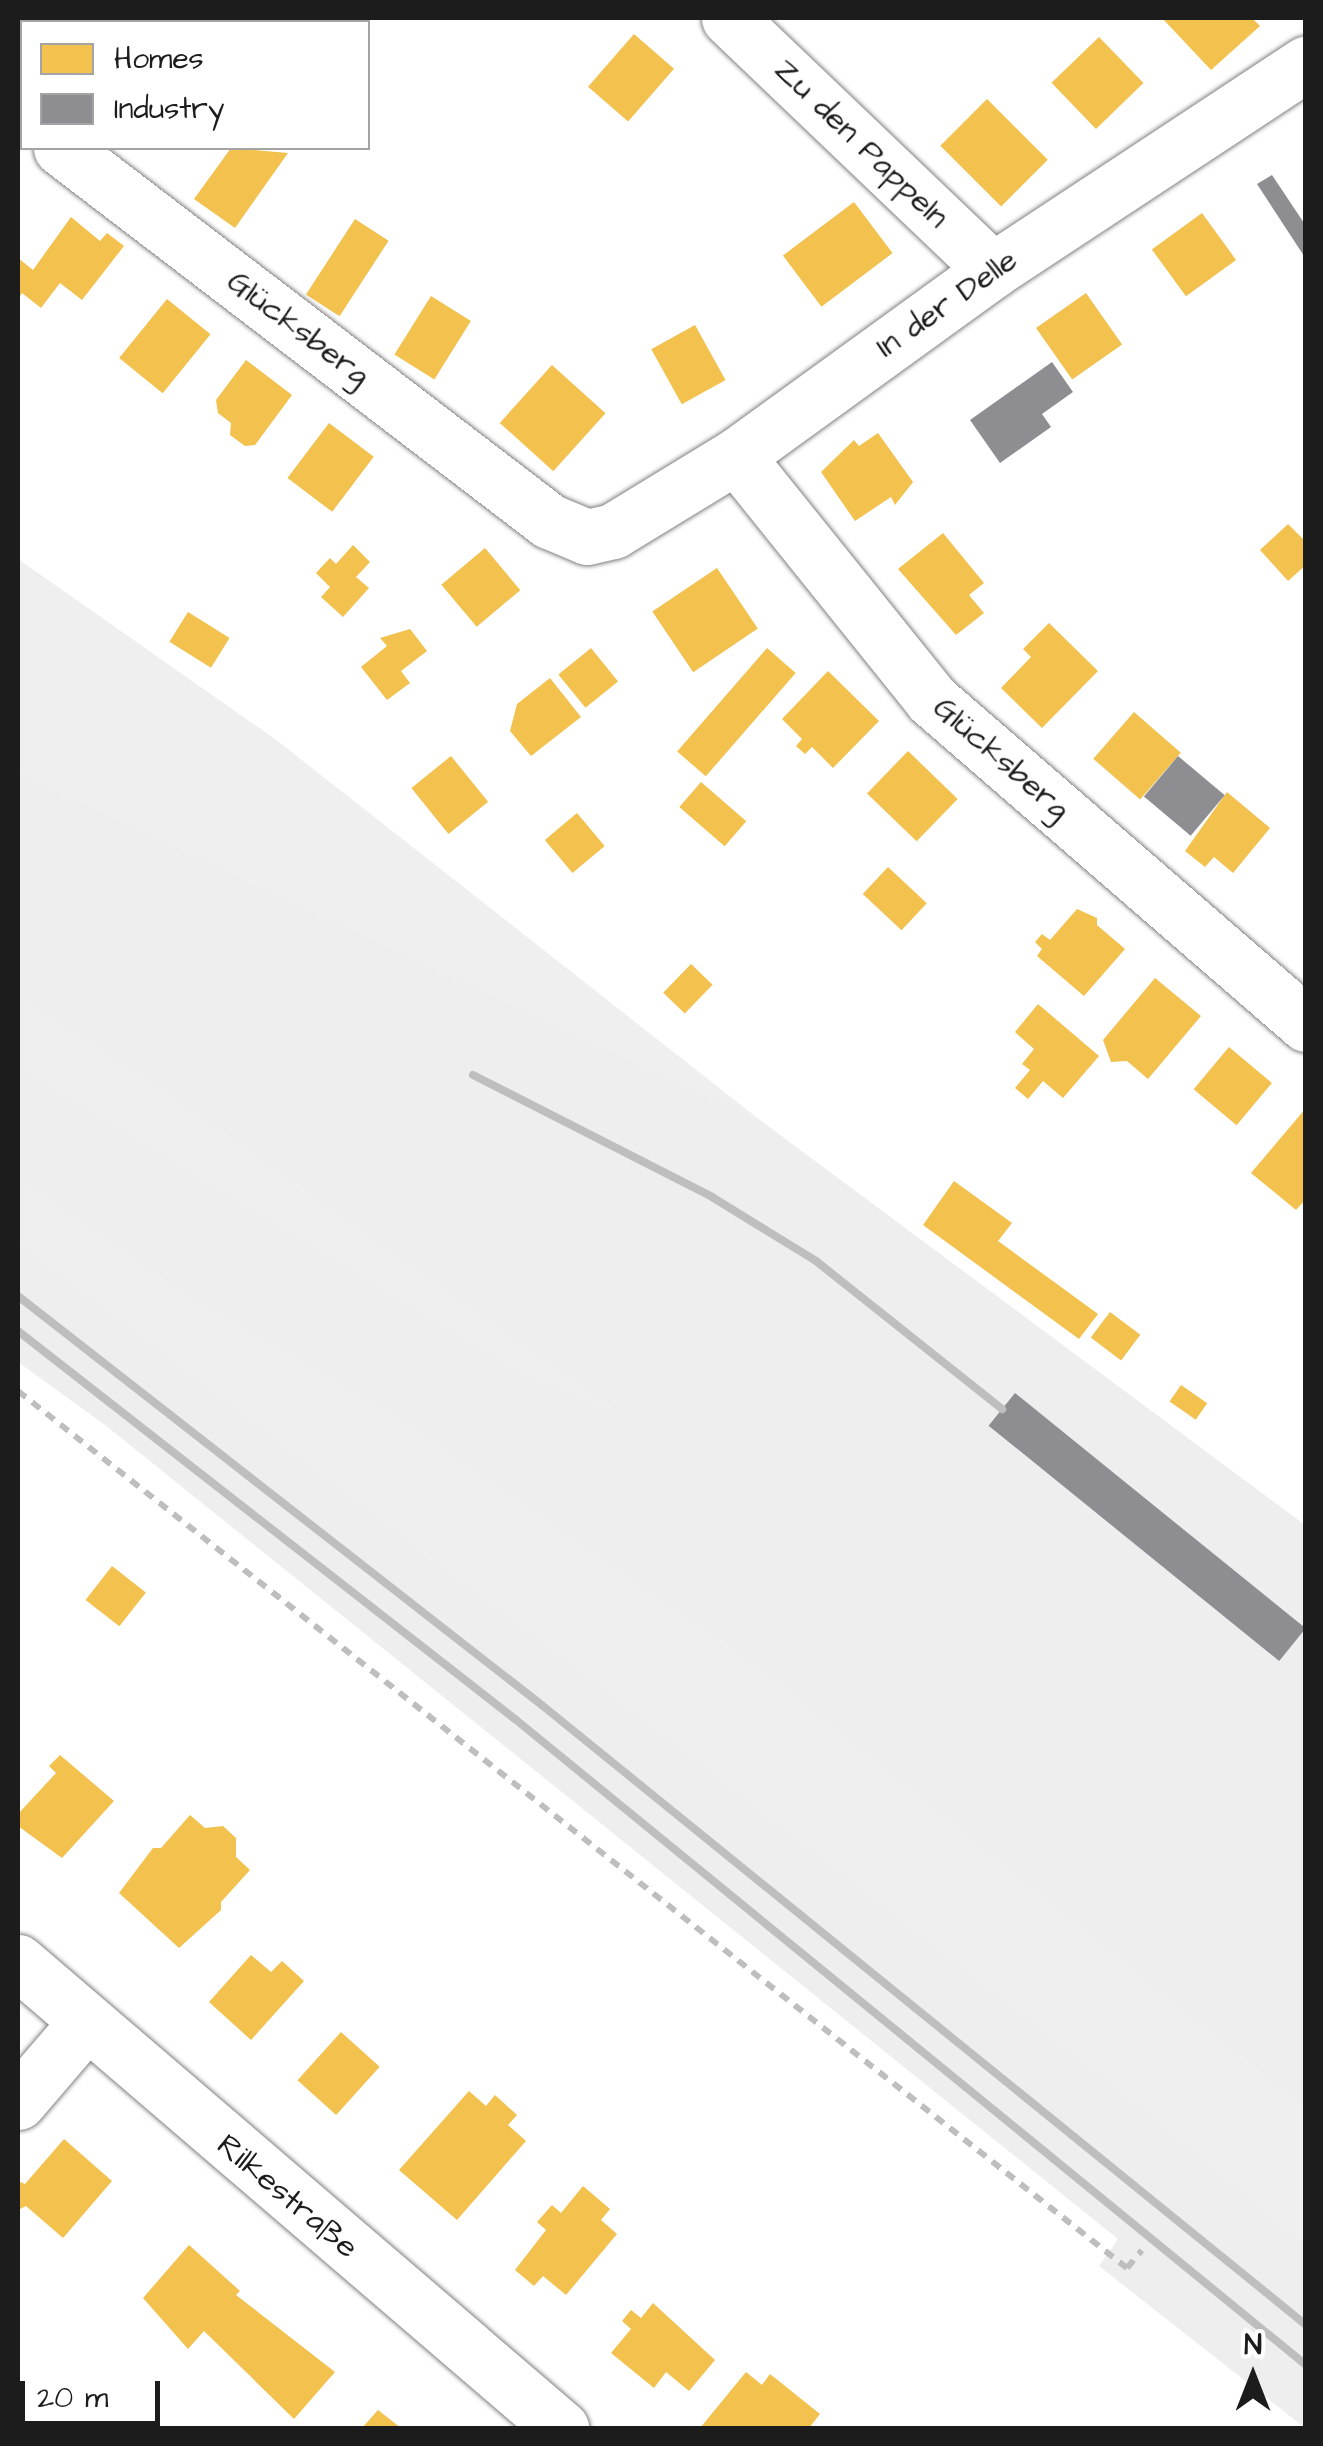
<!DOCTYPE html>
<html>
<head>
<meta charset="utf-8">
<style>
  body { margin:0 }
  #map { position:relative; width:1323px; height:2446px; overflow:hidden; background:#fff; font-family:"Architects Daughter",sans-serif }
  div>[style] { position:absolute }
  .built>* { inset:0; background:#eee }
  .green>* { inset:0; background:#efefef }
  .homes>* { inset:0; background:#f2c14e; transform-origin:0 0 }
  .industry>* { inset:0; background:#8d8d92; transform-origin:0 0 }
  .path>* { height:6px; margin-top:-3px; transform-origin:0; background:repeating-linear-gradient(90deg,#bebebe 0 10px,transparent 0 18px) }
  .roads { filter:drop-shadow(0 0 2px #828282) drop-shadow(0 0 2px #828282) }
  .street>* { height:55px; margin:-27.5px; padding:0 27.5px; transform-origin:27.5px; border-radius:27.5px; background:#fff }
  .rail>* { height:8px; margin:-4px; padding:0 4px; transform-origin:4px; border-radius:4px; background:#bebebe }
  span { translate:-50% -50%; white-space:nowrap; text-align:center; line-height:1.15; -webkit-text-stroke:10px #fff; paint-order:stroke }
  .street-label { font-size:32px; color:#1c1c1c }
  .frame { position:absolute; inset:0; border:20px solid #1c1c1c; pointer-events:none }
  .legend { position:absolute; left:20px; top:20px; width:350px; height:130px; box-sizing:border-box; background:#fff; border:2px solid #a4a4a4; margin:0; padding:12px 18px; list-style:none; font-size:30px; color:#1c1c1c }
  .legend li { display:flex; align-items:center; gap:20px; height:50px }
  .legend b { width:50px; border:2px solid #a4a4a4 }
  .north { position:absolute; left:1203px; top:2326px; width:100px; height:100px; -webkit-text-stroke:8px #fff; paint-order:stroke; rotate:0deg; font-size:28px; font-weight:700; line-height:40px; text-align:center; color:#1c1c1c }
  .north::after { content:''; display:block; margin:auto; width:35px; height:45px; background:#1c1c1c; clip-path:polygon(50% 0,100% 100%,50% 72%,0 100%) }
  .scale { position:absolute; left:20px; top:2381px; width:140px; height:45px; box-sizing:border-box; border:5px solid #1c1c1c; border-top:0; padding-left:12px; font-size:30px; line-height:35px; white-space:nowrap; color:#1c1c1c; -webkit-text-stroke:8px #fff; paint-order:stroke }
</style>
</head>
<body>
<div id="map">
  <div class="built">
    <div style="clip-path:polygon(18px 772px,760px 1120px,1305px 1525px,1305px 2428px,1099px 2266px,1118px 2239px,105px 1425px,18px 1362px)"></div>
  </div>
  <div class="green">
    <div style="clip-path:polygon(18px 559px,275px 739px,760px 1120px,18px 772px)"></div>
    <div style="clip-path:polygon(18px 993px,181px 1101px,637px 1424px,514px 1371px,18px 1069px)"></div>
    <div style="clip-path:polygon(18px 1175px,179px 1289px,395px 1413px,771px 1674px,1305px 2107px,1305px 2248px,1140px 2109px,686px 1755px,18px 1245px)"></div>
  </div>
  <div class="homes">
    <div style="clip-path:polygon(1162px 18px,1252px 18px,1260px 26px,1211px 70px)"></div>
    <div style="left:634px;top:34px;width:53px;height:70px;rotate:41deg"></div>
    <div style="left:1099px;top:37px;width:64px;height:66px;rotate:46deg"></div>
    <div style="left:987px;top:99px;width:86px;height:66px;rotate:45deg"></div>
    <div style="clip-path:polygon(231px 148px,288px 153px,235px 228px,194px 199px)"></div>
    <div style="left:854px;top:202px;width:64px;height:89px;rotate:53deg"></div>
    <div style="left:1202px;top:213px;width:58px;height:62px;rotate:54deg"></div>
    <div style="clip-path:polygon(71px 217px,100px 241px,107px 233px,124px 246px,82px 300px,60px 283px,41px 308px,22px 293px,18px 299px,18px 258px,33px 270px)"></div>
    <div style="left:355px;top:219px;width:40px;height:90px;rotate:33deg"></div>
    <div style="left:1086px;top:293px;width:63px;height:61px;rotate:55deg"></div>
    <div style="left:431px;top:296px;width:47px;height:69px;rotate:32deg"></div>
    <div style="left:167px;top:299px;width:56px;height:76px;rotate:39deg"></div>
    <div style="left:695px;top:325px;width:63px;height:50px;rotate:61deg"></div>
    <div style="clip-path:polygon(246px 360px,292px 395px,255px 445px,245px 446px,230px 435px,231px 423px,218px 413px,216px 400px)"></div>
    <div style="left:552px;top:365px;width:72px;height:78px;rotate:42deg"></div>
    <div style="left:329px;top:423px;width:56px;height:69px;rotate:37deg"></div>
    <div style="clip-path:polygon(878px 433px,913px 482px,895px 505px,891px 497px,855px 521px,821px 472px,854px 440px,859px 446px)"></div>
    <div style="clip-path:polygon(1288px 524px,1306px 542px,1306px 565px,1288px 581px,1260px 550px)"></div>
    <div style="clip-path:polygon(943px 533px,984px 583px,969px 595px,984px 613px,956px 635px,898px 569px)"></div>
    <div style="clip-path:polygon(353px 545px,370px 562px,356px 577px,369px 588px,343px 617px,321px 597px,330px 587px,316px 573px,330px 558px,336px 564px)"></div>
    <div style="left:485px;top:548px;width:55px;height:57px;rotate:50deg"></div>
    <div style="left:717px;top:568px;width:73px;height:78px;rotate:56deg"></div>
    <div style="left:188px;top:612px;width:49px;height:35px;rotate:32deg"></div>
    <div style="clip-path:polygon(1049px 623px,1098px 671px,1042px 728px,1001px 688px,1031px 657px,1023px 649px)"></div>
    <div style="clip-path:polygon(410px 629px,427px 651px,401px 671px,410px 683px,387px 700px,361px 667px,387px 646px,380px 638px)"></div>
    <div style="left:591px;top:648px;width:43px;height:42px;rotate:51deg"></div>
    <div style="left:767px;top:648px;width:38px;height:137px;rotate:41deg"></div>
    <div style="clip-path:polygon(828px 671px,879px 721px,833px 768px,812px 747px,805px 754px,796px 746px,802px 739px,782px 719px)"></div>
    <div style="clip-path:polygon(550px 678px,581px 717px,531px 756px,510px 731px,517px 704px)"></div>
    <div style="left:1134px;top:712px;width:62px;height:62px;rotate:41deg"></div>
    <div style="left:908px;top:751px;width:69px;height:59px;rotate:44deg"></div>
    <div style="left:451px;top:756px;width:59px;height:51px;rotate:51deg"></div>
    <div style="left:701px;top:782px;width:60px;height:33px;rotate:41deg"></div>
    <div style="clip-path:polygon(1227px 792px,1270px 828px,1233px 873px,1214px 857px,1205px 867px,1185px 851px)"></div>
    <div style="left:577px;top:813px;width:43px;height:42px;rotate:50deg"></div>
    <div style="left:888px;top:867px;width:53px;height:37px;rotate:43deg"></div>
    <div style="clip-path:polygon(1077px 909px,1097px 918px,1097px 925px,1125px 949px,1084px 996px,1037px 956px,1042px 949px,1035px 942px,1042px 934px,1050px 940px)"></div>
    <div style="left:691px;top:964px;width:30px;height:40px;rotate:44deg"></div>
    <div style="clip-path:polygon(1155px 978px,1201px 1016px,1148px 1079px,1127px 1061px,1111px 1062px,1103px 1040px)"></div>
    <div style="clip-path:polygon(1038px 1004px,1099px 1056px,1063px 1098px,1043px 1081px,1028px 1099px,1015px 1088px,1030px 1070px,1022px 1064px,1034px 1049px,1015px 1032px)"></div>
    <div style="left:1229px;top:1047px;width:56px;height:55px;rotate:40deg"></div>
    <div style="clip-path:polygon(1306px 1108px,1306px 1199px,1296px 1210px,1251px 1173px)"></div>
    <div style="clip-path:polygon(954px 1181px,1012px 1223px,998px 1241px,1098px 1314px,1079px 1339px,923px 1225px)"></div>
    <div style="left:1110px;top:1312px;width:38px;height:32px;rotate:37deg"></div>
    <div style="left:1181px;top:1385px;width:32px;height:20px;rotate:35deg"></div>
    <div style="left:112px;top:1566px;width:43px;height:43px;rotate:38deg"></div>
    <div style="clip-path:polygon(60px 1755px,114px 1801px,62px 1858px,18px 1826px,18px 1814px,56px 1773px,49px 1766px)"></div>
    <div style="clip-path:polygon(190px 1815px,205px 1828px,223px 1826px,236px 1838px,236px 1857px,250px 1870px,221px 1902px,221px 1910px,179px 1948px,119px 1893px,153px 1848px,161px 1848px)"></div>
    <div style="clip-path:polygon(251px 1955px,271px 1972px,282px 1961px,304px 1981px,251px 2040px,209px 2002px)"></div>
    <div style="left:341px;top:2032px;width:52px;height:65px;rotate:42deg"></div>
    <div style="clip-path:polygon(469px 2091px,486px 2106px,495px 2095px,517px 2115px,508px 2125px,526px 2141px,457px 2220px,399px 2170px)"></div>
    <div style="clip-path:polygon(64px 2139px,112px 2181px,63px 2238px,26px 2206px,18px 2210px,18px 2181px,25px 2184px)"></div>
    <div style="clip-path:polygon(583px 2186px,610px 2209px,601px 2220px,617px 2234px,566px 2295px,543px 2276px,534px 2286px,515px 2270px,546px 2230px,537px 2222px,552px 2205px,561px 2213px)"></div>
    <div style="clip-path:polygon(189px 2245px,240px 2291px,236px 2295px,335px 2372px,294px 2419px,204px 2331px,188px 2349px,143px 2298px)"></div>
    <div style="clip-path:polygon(653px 2303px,715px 2360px,689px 2391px,666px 2372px,654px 2388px,611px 2353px,631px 2329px,622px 2321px,631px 2310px,641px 2318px)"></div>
    <div style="clip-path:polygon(746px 2372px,762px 2385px,770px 2374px,820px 2414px,809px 2428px,700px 2428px)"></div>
    <div style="clip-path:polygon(378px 2410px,401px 2428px,362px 2428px)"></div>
  </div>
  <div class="industry">
    <div style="clip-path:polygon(1272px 175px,1306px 226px,1306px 259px,1257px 184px)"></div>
    <div style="clip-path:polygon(1052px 362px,1073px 392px,1042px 414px,1051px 427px,1000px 463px,970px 420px)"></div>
    <div style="left:1178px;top:756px;width:61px;height:53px;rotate:40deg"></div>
    <div style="left:1015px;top:1393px;width:374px;height:42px;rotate:39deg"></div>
  </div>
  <div class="path">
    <div style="left:18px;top:1391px;width:1414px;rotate:38.34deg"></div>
    <div style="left:1127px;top:2268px;width:23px;rotate:-50deg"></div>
  </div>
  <div class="roads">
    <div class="street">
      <div style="left:729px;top:18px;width:365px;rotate:43.7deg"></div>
      <div style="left:18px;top:115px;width:5px;rotate:37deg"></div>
      <div style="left:61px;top:148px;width:614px;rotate:37.39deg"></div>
      <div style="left:549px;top:521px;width:41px;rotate:22.8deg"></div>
      <div style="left:587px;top:537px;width:27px;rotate:-13deg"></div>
      <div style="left:613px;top:531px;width:144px;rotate:-31.4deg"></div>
      <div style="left:736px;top:456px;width:317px;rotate:-35.9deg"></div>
      <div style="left:993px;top:270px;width:375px;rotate:-33.4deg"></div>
      <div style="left:736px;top:456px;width:313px;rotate:51.2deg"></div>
      <div style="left:932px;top:700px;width:495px;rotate:40.9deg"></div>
      <div style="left:18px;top:1962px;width:716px;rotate:40.64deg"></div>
      <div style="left:18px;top:2102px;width:101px;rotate:-49.4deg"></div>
    </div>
  </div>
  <div class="rail">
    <div style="left:473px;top:1075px;width:268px;rotate:27deg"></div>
    <div style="left:712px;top:1197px;width:122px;rotate:31.6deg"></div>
    <div style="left:816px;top:1261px;width:238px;rotate:38.5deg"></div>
    <div style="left:18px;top:1296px;width:666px;rotate:37.99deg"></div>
    <div style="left:543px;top:1706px;width:983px;rotate:39.05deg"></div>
    <div style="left:18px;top:1331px;width:631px;rotate:37.98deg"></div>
    <div style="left:515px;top:1719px;width:1021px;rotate:39.24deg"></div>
  </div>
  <div class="street-label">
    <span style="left:861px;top:144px;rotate:44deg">Zu den Pappeln</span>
    <span style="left:947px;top:304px;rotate:-35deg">In der Delle</span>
    <span style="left:298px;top:329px;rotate:37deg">Glücksberg</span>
    <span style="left:1001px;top:759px;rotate:41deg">Glücksberg</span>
    <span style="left:287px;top:2197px;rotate:40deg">Rilkestraße</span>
  </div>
  <div class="frame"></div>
  <ul class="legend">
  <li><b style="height:28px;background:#f2c14e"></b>Homes</li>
  <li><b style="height:28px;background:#8d8d92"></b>Industry</li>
  </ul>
  <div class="north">N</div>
  <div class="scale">20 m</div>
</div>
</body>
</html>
